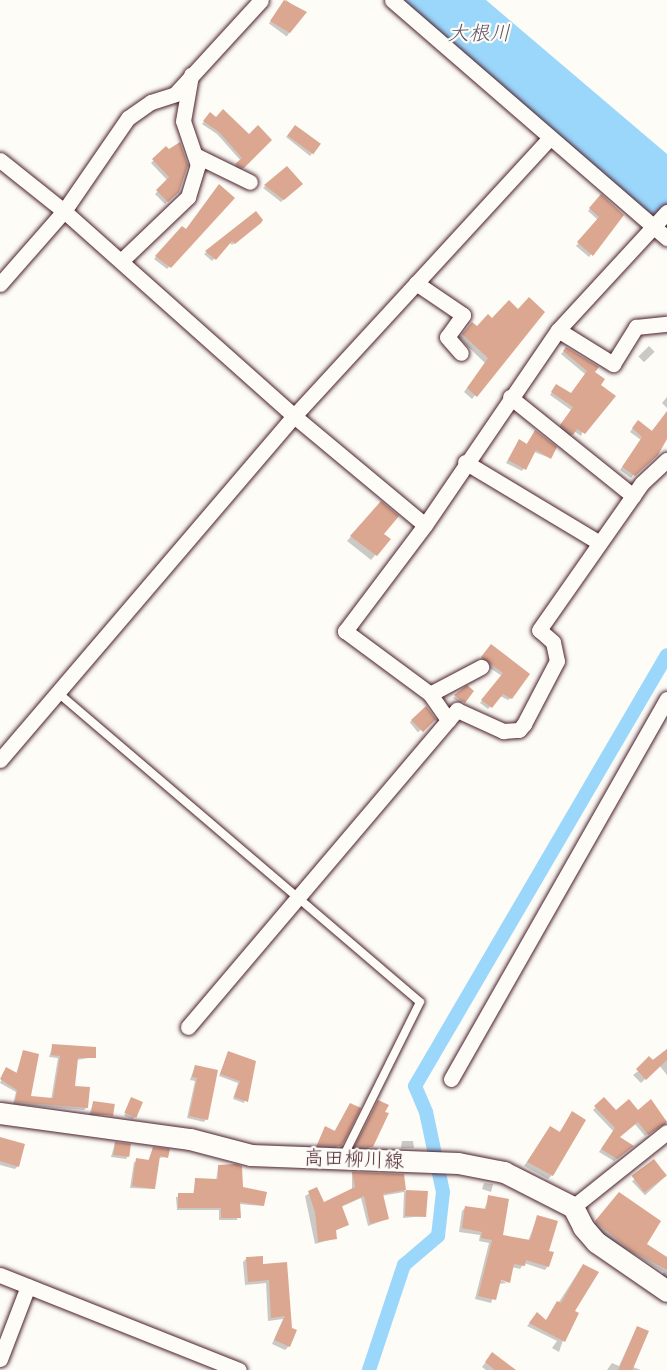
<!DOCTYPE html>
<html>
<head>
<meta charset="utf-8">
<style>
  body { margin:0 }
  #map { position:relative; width:667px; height:1370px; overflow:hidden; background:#fdfcf7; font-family:Itim,"Klee One",sans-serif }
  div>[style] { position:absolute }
  .water>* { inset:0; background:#9bd6fb }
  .shadow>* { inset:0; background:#0003; transform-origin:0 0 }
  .canal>* { height:14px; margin:-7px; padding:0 7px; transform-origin:7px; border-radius:7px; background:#9bd6fb }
  .building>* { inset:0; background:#dca790; transform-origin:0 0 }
  .roads { filter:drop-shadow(0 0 2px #4a1f2b) drop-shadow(0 0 2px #4a1f2b) }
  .service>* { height:8px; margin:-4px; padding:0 4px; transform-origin:4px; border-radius:4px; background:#fdfcf7 }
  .minor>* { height:15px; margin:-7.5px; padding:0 7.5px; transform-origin:7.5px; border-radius:7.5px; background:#fdfcf7 }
  .secondary>* { height:21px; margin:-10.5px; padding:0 10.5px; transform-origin:10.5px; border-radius:10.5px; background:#fdfcf7 }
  span { translate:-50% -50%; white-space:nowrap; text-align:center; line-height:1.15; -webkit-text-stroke:4.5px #fdfcf7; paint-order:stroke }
  .street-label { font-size:20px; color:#4a1f2b }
  .water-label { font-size:21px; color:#625669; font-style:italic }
</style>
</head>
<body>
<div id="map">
  <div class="water">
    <div style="clip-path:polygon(392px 0,486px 0,667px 154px,667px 229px)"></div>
  </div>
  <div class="shadow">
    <div style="left:286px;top:0;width:22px;height:29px;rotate:36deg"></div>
    <div style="clip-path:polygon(210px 114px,249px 136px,270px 140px,241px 170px,234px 167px,241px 161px,217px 134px,202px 124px)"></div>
    <div style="clip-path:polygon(295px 127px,319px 144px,310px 156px,286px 137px)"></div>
    <div style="clip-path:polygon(166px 148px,178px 191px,165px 204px,155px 194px,168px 181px,151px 163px)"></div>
    <div style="clip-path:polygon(287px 168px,301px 183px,281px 202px,263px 188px)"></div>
    <div style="clip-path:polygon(601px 196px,622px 215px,589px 257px,576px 246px,598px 220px,588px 211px)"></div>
    <div style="clip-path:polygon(233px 198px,167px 269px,154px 259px,182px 228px,185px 230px)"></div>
    <div style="clip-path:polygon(256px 213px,261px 220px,232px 245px,229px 242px,212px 261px,204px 254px)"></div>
    <div style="clip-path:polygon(518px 311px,543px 313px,472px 399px,464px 392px,485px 363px,459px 338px,472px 324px,477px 328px)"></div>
    <div style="left:649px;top:346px;width:8px;height:15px;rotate:45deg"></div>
    <div style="clip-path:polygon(567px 348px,593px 372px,599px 386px,581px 436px,574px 431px,570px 437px,559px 428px,571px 410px,550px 395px,554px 389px,571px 395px,585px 374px,561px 354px)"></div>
    <div style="clip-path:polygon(667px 397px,667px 408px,662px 403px)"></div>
    <div style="clip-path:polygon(667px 412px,667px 437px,631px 478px,620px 470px,641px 440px,630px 432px,635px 425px,651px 432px)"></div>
    <div style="clip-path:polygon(533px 434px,550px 458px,534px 452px,522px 471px,506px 463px,517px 444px,526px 445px)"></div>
    <div style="clip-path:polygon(377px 507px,382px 534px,388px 540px,371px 560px,347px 541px)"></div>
    <div style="clip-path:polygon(489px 648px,517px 670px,511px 698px,508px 700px,500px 696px,488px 709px,480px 703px,502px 676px,479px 661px)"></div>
    <div style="clip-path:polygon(467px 687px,472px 691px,461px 704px,453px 698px)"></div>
    <div style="left:426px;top:709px;width:13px;height:21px;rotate:51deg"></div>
    <div style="clip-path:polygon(53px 1045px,94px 1057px,77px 1060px,73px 1087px,86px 1108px,84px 1110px,13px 1104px,16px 1092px,0 1083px,6px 1069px,16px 1074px,23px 1052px,29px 1097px,51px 1100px,58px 1058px,49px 1057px)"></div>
    <div style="clip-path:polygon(667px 1049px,667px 1075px,659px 1065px,641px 1083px,633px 1075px)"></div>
    <div style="clip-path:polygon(228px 1053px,253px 1076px,244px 1103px,233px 1099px,238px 1083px,219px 1076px)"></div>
    <div style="clip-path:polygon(195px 1066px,206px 1119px,204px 1122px,187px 1118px,195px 1081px,190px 1080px)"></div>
    <div style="clip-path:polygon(132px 1099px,135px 1116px,133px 1119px,124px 1116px)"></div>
    <div style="clip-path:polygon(604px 1099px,616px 1112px,638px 1112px,651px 1101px,667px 1126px,657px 1126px,645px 1136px,634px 1123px,617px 1137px,629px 1148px,614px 1161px,599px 1152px,613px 1131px,593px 1110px)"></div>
    <div style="clip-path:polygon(378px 1102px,371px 1146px,367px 1151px,352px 1150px)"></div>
    <div style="clip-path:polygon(93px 1103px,112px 1115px,89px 1115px)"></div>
    <div style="clip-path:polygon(348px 1107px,342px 1141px,336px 1148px,316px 1147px,325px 1128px,334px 1132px)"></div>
    <div style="clip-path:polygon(572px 1113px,552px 1175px,548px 1179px,524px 1166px,547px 1132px,559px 1133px)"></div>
    <div style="clip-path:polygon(0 1141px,18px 1166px,15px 1169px,0 1165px)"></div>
    <div style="clip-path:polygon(402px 1141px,413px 1141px,414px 1148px,401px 1148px)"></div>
    <div style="clip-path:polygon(115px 1143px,128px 1156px,126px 1159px,111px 1157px)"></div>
    <div style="clip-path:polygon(153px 1148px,167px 1157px,158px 1158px,154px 1189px,130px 1188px,134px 1162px,148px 1161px)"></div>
    <div style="left:654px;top:1161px;width:19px;height:30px;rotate:47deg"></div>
    <div style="clip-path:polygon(218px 1167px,263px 1206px,239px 1204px,237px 1220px,219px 1220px,219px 1210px,177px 1210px,176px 1197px,193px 1194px,196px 1179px,216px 1180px)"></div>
    <div style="clip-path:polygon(352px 1173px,402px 1175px,405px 1191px,426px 1193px,425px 1216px,403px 1218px,404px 1192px,381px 1196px,387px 1219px,368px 1226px,361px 1198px,341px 1207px,347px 1225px,335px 1231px,336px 1238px,315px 1244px,305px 1196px,317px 1189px,324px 1204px,352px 1190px)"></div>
    <div style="clip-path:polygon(484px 1183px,493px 1184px,491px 1192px,482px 1189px)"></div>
    <div style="clip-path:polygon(620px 1194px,645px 1245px,667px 1259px,667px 1280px,661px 1276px,664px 1272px,602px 1235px,593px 1225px)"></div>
    <div style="clip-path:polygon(489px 1197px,502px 1236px,528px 1241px,538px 1216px,548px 1266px,545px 1270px,524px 1263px,520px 1269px,512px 1267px,494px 1277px,507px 1283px,498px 1284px,491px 1303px,475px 1299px,489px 1243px,479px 1241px,480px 1235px,459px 1232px,462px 1211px,465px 1208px,484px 1210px)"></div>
    <div style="clip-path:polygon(247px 1258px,262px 1266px,285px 1264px,289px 1346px,285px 1350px,272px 1344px,283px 1319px,268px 1321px,266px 1283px,245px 1285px,243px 1262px)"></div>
    <div style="clip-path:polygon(581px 1268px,573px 1311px,559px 1352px,552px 1348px,557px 1341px,527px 1326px,537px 1314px,546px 1322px)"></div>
    <div style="clip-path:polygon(637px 1327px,633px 1367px,641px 1370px,607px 1370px,612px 1363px,619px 1366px)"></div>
    <div style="clip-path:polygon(489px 1358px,515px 1370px,486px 1370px,482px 1367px)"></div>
  </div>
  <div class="canal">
    <div style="left:369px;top:1370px;width:111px;rotate:-71.6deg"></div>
    <div style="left:404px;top:1265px;width:45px;rotate:-40.5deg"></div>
    <div style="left:438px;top:1236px;width:44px;rotate:-83.5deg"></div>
    <div style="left:443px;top:1192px;width:82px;rotate:-102deg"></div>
    <div style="left:426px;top:1112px;width:28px;rotate:-113deg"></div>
    <div style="left:415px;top:1086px;width:499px;rotate:-59.7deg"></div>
  </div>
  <div class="building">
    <div style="clip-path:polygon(284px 0,307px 12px,290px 33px,270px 21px)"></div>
    <div style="clip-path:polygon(223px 109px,249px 134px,258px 125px,272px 140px,244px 168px,235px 164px,242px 158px,219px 132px,203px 121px,210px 112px,216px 117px)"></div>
    <div style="left:295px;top:125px;width:32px;height:13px;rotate:36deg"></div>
    <div style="clip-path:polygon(180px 142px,188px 165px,179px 192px,168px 202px,156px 190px,169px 177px,152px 159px,166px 146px,169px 149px)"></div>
    <div style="clip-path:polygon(287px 166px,303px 184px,284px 200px,264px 185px)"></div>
    <div style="clip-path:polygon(219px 184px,235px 198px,171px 268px,155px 256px,182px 226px,186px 229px)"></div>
    <div style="clip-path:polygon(601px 194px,624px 215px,593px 256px,577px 242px,599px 217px,589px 208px)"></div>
    <div style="clip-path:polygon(256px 211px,263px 220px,261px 223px,235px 244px,232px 241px,216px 260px,205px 251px)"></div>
    <div style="clip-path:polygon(529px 297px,545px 312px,477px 397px,467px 388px,488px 358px,462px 334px,472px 322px,477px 326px,488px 314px,492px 318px,509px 300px,518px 309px)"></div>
    <div style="clip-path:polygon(566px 347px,599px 367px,595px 372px,605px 379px,601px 385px,616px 396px,585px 434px,577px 429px,573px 435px,560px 425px,573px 407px,551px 392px,556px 384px,571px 393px,587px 371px,563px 351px)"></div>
    <div style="clip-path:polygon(667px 411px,667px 439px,658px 455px,635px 476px,622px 467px,642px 437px,632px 428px,638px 420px,652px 431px)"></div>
    <div style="clip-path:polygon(535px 430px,557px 447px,551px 459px,536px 450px,526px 470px,508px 460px,519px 439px,527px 444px)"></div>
    <div style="clip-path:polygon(381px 501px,399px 516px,384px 534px,391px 539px,377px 556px,350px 536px)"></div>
    <div style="clip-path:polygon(491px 644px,530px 674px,512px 699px,503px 694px,492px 708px,481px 700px,503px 673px,481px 657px)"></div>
    <div style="clip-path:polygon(467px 685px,474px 691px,465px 703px,454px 695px)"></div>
    <div style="clip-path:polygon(426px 706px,436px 719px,423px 732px,411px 720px)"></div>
    <div style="clip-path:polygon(52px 1044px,96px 1047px,96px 1058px,78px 1058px,75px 1086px,90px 1087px,88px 1108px,15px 1102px,17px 1090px,0 1079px,6px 1067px,17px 1073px,23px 1050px,39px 1054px,31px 1096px,53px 1098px,60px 1056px,51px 1055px)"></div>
    <div style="clip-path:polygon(667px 1049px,667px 1060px,646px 1080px,636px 1069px,649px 1056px,653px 1060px)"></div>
    <div style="clip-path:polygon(228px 1051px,256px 1061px,248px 1102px,234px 1097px,240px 1081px,220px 1074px)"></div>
    <div style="clip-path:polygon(195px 1065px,218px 1070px,208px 1120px,189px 1116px,197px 1078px,192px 1077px)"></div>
    <div style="left:131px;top:1097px;width:13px;height:17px;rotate:23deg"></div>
    <div style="clip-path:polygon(604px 1097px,616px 1110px,629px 1099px,638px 1110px,651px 1099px,667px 1122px,648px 1135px,638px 1122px,620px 1137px,634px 1146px,617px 1159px,601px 1149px,615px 1128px,594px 1106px)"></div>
    <div style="clip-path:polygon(378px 1100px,389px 1105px,385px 1112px,389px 1113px,373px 1147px,355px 1146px)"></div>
    <div style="left:93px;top:1101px;width:22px;height:12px;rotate:8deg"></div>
    <div style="clip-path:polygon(350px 1103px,361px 1108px,344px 1142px,341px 1146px,317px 1145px,325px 1126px,335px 1131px)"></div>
    <div style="clip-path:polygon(572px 1111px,586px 1120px,553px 1176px,527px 1162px,550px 1126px,560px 1132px)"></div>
    <div style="clip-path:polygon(0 1137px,25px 1144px,19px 1167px,0 1161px)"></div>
    <div style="left:115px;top:1142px;width:16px;height:13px;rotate:7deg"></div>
    <div style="clip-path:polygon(153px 1147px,170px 1149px,168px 1158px,160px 1156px,155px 1189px,132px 1186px,136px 1158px,149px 1160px)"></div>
    <div style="left:654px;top:1159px;width:21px;height:28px;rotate:53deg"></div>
    <div style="clip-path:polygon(236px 1164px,242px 1166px,243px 1187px,267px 1192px,264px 1206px,240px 1202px,241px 1218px,221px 1218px,221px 1208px,178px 1208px,178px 1193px,194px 1193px,195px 1178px,218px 1179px,218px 1165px)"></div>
    <div style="clip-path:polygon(352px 1172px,404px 1174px,406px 1190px,428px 1191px,426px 1217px,405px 1216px,406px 1190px,383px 1194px,389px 1219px,370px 1224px,364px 1196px,342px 1206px,349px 1225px,336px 1230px,337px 1239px,318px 1242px,315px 1212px,308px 1191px,317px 1187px,324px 1202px,355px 1187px)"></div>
    <div style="clip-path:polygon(619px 1192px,661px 1221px,647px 1244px,667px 1257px,667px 1270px,630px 1250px,595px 1221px)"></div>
    <div style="clip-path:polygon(488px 1195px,509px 1199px,503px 1235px,530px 1240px,537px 1215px,558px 1221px,549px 1251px,554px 1252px,549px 1267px,526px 1260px,525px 1266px,514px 1264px,510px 1283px,501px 1280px,496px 1300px,478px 1296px,492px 1240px,481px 1238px,482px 1232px,462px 1228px,465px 1206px,486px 1209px)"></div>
    <div style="clip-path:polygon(263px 1256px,263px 1264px,287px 1262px,292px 1328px,297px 1330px,290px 1347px,274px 1340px,285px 1316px,271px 1318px,269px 1280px,248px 1282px,246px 1257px)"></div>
    <div style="clip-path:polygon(583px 1264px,599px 1272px,575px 1311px,579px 1313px,565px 1342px,529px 1323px,537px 1312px,546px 1320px,557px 1301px,561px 1303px)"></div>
    <div style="left:637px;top:1326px;width:13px;height:48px;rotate:23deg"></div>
    <div style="clip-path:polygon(492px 1352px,516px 1370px,495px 1370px,485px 1362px)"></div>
  </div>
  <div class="roads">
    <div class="service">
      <div style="left:57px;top:692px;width:477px;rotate:40.5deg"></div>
      <div style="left:420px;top:1002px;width:173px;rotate:116.4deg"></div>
    </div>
    <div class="minor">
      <div style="left:392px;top:0;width:364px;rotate:40.9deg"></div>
      <div style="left:195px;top:155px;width:61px;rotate:26.1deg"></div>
      <div style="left:0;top:160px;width:82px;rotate:38.6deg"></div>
      <div style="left:64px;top:211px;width:308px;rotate:41.7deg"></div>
      <div style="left:294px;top:416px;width:170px;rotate:39.8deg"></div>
      <div style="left:425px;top:525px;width:236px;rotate:-55.7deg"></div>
      <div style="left:558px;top:330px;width:161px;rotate:-47.3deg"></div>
      <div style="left:121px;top:261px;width:93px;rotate:-43.7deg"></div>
      <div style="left:188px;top:197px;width:34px;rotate:-73deg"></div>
      <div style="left:198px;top:165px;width:46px;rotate:-108.8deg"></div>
      <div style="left:183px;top:121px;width:47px;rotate:-80.1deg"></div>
      <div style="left:416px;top:283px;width:57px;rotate:34.2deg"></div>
      <div style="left:463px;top:315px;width:27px;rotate:126deg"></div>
      <div style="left:447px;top:337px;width:21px;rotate:49deg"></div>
      <div style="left:0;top:284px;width:97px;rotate:-48.8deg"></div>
      <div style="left:64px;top:211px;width:113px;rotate:-55.5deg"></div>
      <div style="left:128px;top:118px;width:28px;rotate:-35deg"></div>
      <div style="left:151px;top:102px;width:25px;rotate:-18deg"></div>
      <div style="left:175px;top:94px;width:127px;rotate:-47.5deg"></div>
      <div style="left:558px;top:330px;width:65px;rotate:31.7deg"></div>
      <div style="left:613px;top:364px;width:44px;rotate:-58.1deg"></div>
      <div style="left:636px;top:327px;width:31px;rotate:-6deg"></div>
      <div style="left:510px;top:397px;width:158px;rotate:38.8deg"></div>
      <div style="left:465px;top:462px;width:157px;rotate:31deg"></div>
      <div style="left:425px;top:525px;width:133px;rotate:127deg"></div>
      <div style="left:345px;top:631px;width:106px;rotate:36.5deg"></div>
      <div style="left:430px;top:694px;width:32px;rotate:55deg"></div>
      <div style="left:430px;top:694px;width:58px;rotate:-27.9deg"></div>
      <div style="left:0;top:760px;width:453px;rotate:-49.5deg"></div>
      <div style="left:294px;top:416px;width:377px;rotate:-47.4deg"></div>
      <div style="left:188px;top:1027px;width:416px;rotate:-49.7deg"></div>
      <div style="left:457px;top:710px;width:51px;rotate:24.5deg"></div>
      <div style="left:503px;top:731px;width:16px;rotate:-4deg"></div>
      <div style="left:519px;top:730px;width:8px;rotate:-50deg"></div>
      <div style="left:524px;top:724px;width:71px;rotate:-62.4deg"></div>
      <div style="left:557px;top:661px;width:19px;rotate:-102deg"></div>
      <div style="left:553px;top:642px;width:18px;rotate:-139deg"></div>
      <div style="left:539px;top:630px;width:179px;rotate:-55deg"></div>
      <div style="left:642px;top:483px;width:34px;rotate:-43deg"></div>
      <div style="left:451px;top:1079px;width:437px;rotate:-60.4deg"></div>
      <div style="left:573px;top:1207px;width:120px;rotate:-38.6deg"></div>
      <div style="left:0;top:1275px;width:257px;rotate:21.7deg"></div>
      <div style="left:0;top:1359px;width:78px;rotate:-69deg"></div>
    </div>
    <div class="secondary">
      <div style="left:0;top:1113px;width:192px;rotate:7.8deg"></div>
      <div style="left:190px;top:1139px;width:63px;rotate:14.7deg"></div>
      <div style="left:251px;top:1155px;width:207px;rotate:2.2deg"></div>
      <div style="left:458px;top:1163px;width:47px;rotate:11.1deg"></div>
      <div style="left:504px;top:1172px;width:77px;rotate:26.9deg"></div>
      <div style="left:573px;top:1207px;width:22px;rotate:63deg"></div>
      <div style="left:583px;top:1227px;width:20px;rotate:49deg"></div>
      <div style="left:596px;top:1242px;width:86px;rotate:34.6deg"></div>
    </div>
  </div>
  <div class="street-label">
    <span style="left:354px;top:1159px;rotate:2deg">高田柳川線</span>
  </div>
  <div class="water-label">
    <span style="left:479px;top:33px">大根川</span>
  </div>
</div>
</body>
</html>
